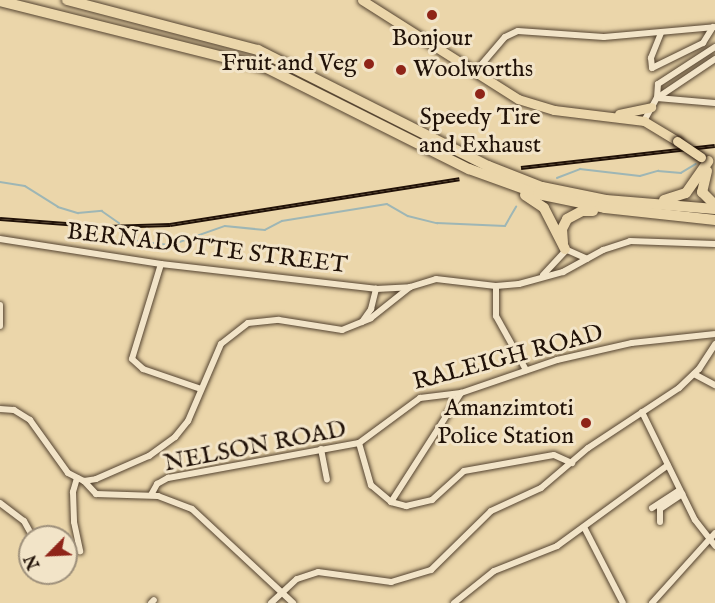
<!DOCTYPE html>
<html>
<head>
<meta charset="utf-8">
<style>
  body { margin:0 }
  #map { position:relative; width:715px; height:603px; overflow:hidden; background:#ebd6aa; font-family:"IM FELL English",serif }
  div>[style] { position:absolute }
  .stream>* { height:1.5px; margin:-0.75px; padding:0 0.75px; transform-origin:0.75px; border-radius:0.75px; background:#9eb6b5 }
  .roads { filter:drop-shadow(0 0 2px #544330) drop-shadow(0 0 2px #544330) }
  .minor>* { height:6px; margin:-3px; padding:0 3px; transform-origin:3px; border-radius:3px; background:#f2e4c8 }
  .primary>* { height:9px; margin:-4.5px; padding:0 4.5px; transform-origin:4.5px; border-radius:4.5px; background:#ebd6aa }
  .motorway>* { height:10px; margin:-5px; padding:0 5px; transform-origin:5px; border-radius:5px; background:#ebd6aa }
  .rail>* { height:4px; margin-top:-2px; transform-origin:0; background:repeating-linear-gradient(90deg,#f2e4c8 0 4.5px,#211208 0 9px); box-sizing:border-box; border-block:2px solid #211208 }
  .bridges { filter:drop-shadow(0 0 2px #211208) drop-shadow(0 0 2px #211208) }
  .primary-bridge>* { height:9px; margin:-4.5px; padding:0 4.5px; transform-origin:4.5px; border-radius:4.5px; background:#ebd6aa }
  .dots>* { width:16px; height:16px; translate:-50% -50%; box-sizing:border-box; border:3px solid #f2e4c8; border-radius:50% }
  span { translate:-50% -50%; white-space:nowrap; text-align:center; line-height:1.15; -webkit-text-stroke:6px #f2e4c8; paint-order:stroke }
  .poi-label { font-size:24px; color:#211208 }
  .right { translate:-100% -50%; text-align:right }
  .left { translate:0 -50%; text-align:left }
  .street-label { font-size:24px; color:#211208 }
  .north { position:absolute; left:18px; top:525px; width:60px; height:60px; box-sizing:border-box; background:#f2e4c8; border:2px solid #9e907b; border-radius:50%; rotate:246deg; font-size:16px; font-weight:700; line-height:24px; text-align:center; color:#211208 }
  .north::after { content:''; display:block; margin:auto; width:21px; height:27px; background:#8f2418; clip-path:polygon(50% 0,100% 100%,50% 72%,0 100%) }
</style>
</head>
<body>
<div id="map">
  <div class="stream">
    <div style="left:557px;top:178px;width:25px;rotate:-21deg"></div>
    <div style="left:580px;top:169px;width:60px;rotate:6.7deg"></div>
    <div style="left:640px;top:176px;width:19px;rotate:-16deg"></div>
    <div style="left:658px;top:171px;width:23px;rotate:5deg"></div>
    <div style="left:681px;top:173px;width:17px;rotate:-31deg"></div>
    <div style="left:0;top:182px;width:25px;rotate:9deg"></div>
    <div style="left:25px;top:186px;width:39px;rotate:32deg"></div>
    <div style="left:58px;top:207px;width:21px;rotate:17deg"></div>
    <div style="left:78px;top:213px;width:24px;rotate:-5deg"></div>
    <div style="left:102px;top:211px;width:21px;rotate:35deg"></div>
    <div style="left:126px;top:231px;width:15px;rotate:42deg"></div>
    <div style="left:137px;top:241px;width:34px;rotate:7deg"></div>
    <div style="left:171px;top:245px;width:57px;rotate:-19.4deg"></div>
    <div style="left:225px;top:226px;width:40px;rotate:5.7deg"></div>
    <div style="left:265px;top:230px;width:19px;rotate:-28deg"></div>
    <div style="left:282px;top:221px;width:106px;rotate:-9.2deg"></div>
    <div style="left:387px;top:204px;width:24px;rotate:30deg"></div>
    <div style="left:408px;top:216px;width:30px;rotate:14deg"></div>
    <div style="left:437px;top:223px;width:68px;rotate:2.5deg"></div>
    <div style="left:505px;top:226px;width:22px;rotate:-60deg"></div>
  </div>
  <div class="roads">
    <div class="minor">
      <div style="left:661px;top:33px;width:27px;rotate:112deg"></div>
      <div style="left:651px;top:58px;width:10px;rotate:84deg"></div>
      <div style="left:652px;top:68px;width:57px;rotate:-26.1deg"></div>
      <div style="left:703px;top:43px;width:19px;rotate:-58deg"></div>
      <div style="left:475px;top:72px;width:46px;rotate:-49.4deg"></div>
      <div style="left:505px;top:37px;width:14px;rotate:-25deg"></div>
      <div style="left:518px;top:31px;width:86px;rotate:4deg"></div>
      <div style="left:604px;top:37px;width:111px;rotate:-5.1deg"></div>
      <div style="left:657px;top:98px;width:14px;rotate:-86deg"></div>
      <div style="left:658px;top:84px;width:68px;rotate:-33deg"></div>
      <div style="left:657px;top:98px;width:58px;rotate:4.9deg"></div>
      <div style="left:644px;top:121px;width:26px;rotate:-61deg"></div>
      <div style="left:657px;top:98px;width:70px;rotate:-33.9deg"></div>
      <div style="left:0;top:239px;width:163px;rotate:8.8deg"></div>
      <div style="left:161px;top:264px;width:216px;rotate:6.6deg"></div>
      <div style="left:376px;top:289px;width:34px;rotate:-3deg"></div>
      <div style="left:565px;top:249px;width:24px;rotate:24deg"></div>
      <div style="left:161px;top:264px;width:99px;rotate:107deg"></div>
      <div style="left:132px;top:359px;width:15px;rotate:42deg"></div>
      <div style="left:143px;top:369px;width:61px;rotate:19deg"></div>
      <div style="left:543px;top:275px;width:34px;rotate:-47deg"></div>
      <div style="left:496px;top:286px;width:30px;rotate:90deg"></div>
      <div style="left:496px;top:316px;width:62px;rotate:60.9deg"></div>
      <div style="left:0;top:305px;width:21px;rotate:90deg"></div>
      <div style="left:362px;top:322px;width:16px;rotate:-55deg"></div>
      <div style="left:371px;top:309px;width:21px;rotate:-76deg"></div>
      <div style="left:694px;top:374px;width:24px;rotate:28deg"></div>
      <div style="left:0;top:409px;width:14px;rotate:4deg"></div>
      <div style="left:14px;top:410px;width:19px;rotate:32deg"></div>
      <div style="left:30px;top:420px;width:65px;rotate:54.4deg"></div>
      <div style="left:68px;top:473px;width:18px;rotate:27deg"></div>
      <div style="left:84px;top:481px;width:12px;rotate:-9deg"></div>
      <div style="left:96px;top:479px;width:58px;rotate:-23.5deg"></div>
      <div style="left:149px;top:456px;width:32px;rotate:-36deg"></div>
      <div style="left:175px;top:437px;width:21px;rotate:-51deg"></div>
      <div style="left:188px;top:421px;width:84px;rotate:-66.8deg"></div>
      <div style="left:221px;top:344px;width:34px;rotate:-38deg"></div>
      <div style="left:248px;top:323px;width:31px;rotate:-6deg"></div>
      <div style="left:279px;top:320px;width:64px;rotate:9deg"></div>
      <div style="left:342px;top:330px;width:31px;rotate:-22deg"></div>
      <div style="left:371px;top:318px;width:50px;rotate:-38.5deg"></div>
      <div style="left:410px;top:287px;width:27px;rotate:-17deg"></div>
      <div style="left:436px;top:279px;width:60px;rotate:6.7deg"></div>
      <div style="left:496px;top:286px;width:23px;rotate:-5deg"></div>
      <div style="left:519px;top:284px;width:46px;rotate:-15.3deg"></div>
      <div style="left:563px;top:272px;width:46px;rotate:-28.8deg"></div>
      <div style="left:603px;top:250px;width:28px;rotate:-18deg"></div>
      <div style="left:630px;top:241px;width:85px;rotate:2deg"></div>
      <div style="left:642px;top:412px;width:120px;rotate:63.9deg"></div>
      <div style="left:695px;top:520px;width:33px;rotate:52deg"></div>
      <div style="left:359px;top:443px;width:44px;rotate:74.1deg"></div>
      <div style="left:371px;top:485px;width:26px;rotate:40deg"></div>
      <div style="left:391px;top:502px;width:16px;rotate:15deg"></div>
      <div style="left:406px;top:506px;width:27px;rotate:-13deg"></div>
      <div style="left:432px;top:500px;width:43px;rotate:-42.2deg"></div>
      <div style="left:464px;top:471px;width:91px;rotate:-10.1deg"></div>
      <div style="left:554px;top:455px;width:20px;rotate:24deg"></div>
      <div style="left:321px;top:449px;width:31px;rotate:79deg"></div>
      <div style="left:77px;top:478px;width:15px;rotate:106deg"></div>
      <div style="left:73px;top:492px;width:30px;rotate:88deg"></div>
      <div style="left:74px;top:522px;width:30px;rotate:78deg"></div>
      <div style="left:84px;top:481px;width:18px;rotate:47deg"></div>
      <div style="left:96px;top:494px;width:62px;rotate:1.8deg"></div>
      <div style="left:158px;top:496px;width:36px;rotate:21deg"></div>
      <div style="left:192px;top:509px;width:138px;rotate:42.9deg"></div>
      <div style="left:151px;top:495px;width:13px;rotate:-61deg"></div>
      <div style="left:157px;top:484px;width:13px;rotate:-29deg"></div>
      <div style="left:168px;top:478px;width:194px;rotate:-10.4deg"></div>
      <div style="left:359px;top:443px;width:76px;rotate:-36.4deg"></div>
      <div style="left:420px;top:398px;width:41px;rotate:-7deg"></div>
      <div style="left:461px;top:393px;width:102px;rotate:-19deg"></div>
      <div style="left:557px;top:360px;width:77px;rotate:-12.8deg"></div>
      <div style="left:632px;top:343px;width:83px;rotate:-6.2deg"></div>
      <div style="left:391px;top:502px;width:130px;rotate:-57.3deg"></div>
      <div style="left:0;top:503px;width:30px;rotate:37deg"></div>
      <div style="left:24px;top:521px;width:18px;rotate:61deg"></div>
      <div style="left:652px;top:508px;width:33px;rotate:-33deg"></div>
      <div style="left:660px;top:522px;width:13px;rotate:-90deg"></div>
      <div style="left:660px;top:509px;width:27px;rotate:-34deg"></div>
      <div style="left:584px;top:527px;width:85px;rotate:62.8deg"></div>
      <div style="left:151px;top:603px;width:4px;rotate:-45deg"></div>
      <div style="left:271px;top:603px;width:35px;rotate:-43deg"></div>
      <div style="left:297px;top:579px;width:22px;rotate:-18deg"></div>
      <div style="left:318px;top:572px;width:74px;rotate:7.8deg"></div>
      <div style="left:391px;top:582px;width:42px;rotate:-16.7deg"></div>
      <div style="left:431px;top:570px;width:84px;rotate:-44.5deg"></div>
      <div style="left:491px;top:511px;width:55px;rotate:-24.7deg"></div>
      <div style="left:541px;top:488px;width:62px;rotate:-40.4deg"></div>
      <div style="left:588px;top:448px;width:109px;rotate:-33.4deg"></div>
      <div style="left:679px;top:388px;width:28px;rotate:-44deg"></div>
      <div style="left:699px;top:369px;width:30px;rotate:-57deg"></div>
      <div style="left:454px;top:603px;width:51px;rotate:-38.7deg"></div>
      <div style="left:494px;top:571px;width:68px;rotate:-21.6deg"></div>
      <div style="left:557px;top:546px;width:137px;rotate:-36.1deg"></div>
      <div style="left:652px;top:603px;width:94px;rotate:-48deg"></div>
    </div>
    <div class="primary">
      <div style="left:362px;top:0;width:185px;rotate:32.4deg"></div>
      <div style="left:518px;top:99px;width:38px;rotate:17deg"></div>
      <div style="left:554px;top:110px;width:91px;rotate:7deg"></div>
      <div style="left:644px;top:121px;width:39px;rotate:31deg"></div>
      <div style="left:619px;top:114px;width:33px;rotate:-12deg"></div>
    </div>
    <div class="motorway">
      <div style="left:67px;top:0;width:197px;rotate:14.7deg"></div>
      <div style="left:258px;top:50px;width:258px;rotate:26.8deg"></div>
      <div style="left:488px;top:166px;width:58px;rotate:21.3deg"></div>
      <div style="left:542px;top:187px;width:65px;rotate:11.5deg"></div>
      <div style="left:606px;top:200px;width:109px;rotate:4.7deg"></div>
      <div style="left:0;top:1px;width:275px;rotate:14.1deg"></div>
      <div style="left:267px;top:68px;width:226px;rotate:26.6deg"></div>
      <div style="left:469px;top:169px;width:73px;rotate:19.9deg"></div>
      <div style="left:538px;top:194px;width:68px;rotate:11.8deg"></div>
      <div style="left:605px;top:208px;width:111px;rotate:6.2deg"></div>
      <div style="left:707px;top:171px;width:22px;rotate:103deg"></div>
      <div style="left:702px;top:192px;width:18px;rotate:45deg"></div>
      <div style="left:525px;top:195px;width:23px;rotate:34deg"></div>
      <div style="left:544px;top:208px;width:46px;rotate:62.9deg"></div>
      <div style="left:664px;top:200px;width:23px;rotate:-18deg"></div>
      <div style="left:686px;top:193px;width:39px;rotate:-55deg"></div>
      <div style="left:563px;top:243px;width:14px;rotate:-94deg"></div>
      <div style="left:562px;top:229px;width:11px;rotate:-63deg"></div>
      <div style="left:567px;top:219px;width:17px;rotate:-28deg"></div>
      <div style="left:582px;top:211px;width:11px"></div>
    </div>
  </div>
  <div class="rail">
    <div style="left:521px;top:168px;width:195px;rotate:-6.5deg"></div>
    <div style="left:0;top:219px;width:106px;rotate:4.3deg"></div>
    <div style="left:106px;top:227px;width:64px;rotate:-1.8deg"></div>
    <div style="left:170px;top:225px;width:293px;rotate:-9deg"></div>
  </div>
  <div class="bridges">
    <div class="primary-bridge">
      <div style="left:677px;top:141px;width:29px;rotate:34deg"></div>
    </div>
  </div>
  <div class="dots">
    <div style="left:432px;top:15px;background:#8f2418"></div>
    <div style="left:369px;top:64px;background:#8f2418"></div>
    <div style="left:401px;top:70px;background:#8f2418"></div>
    <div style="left:480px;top:94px;background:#8f2418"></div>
    <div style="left:586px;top:423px;background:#8f2418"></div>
  </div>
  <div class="poi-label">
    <span style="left:432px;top:39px">Bonjour</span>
    <span class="right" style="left:357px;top:64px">Fruit and Veg</span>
    <span class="left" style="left:413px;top:70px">Woolworths</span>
    <span style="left:480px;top:132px">Speedy Tire<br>and Exhaust</span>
    <span class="right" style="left:574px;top:423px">Amanzimtoti<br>Police Station</span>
  </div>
  <div class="street-label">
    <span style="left:207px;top:249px;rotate:7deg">BERNADOTTE STREET</span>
    <span style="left:508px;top:358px;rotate:-15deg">RALEIGH ROAD</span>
    <span style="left:255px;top:447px;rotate:-11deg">NELSON ROAD</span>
  </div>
  <div class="north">N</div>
</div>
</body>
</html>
